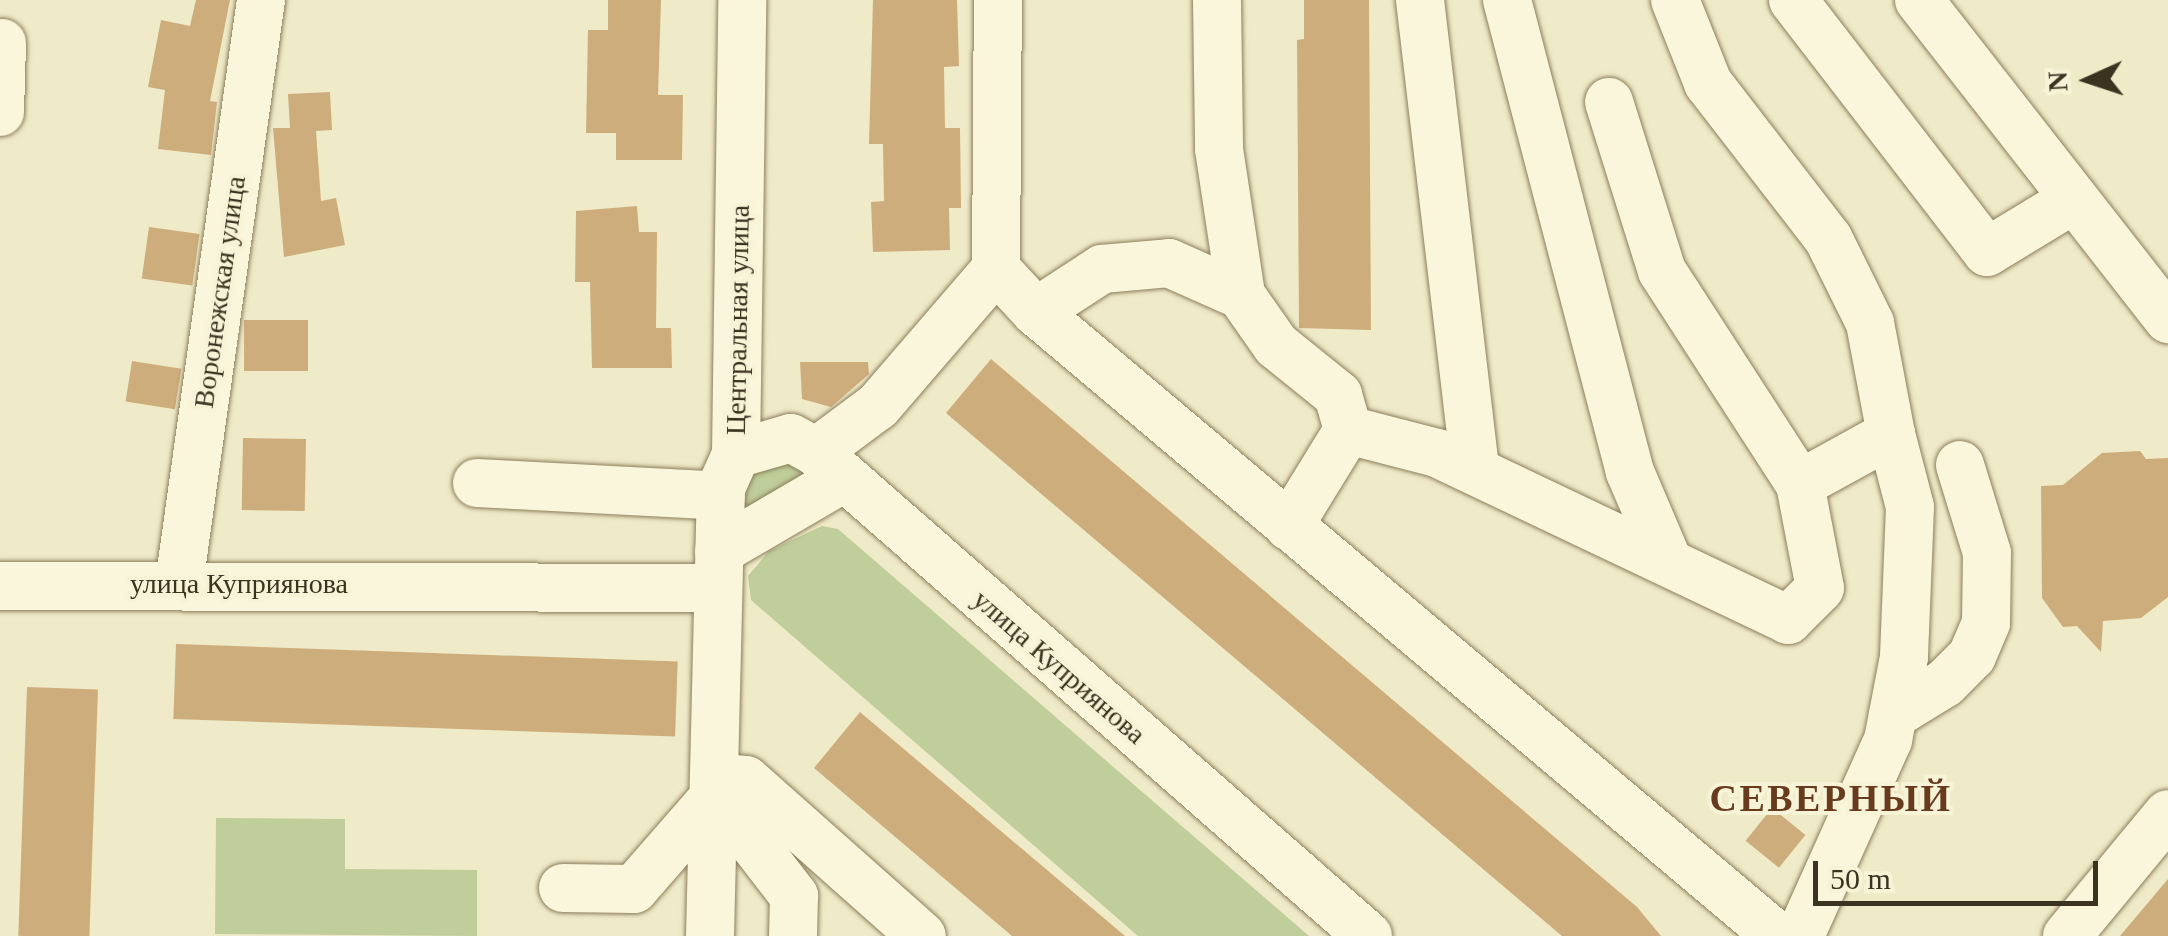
<!DOCTYPE html>
<html>
<head>
<meta charset="utf-8">
<style>
  body { margin:0 }
  #map { position:relative; width:2168px; height:936px; overflow:hidden; background:#efeac7; font-family:"Times New Roman",serif }
  div>[style] { position:absolute }
  .green>* { inset:0; background:#bfce9a }
  .building>* { inset:0; background:#cead7c; transform-origin:0 0 }
  .roads { filter:drop-shadow(0 0 2px #8c7e5c) drop-shadow(0 0 2px #8c7e5c) }
  .minor>* { height:48px; margin:-24px; padding:0 24px; transform-origin:24px; border-radius:24px; background:#faf6db }
  span { translate:-50% -50%; white-space:nowrap; text-align:center; line-height:1.15; -webkit-text-stroke:8px #f7f3d7; paint-order:stroke }
  .street-label { font-size:28px; color:#3c3220 }
  .district-label { font-size:38px; color:#693b1e; font-weight:700; letter-spacing:2.5px }
  .north { position:absolute; left:2038px; top:30px; width:100px; height:100px; -webkit-text-stroke:8px #f7f3d7; paint-order:stroke; rotate:267deg; font-size:28px; font-weight:700; line-height:40px; text-align:center; color:#3c3220 }
  .north::after { content:''; display:block; margin:auto; width:35px; height:45px; background:#3c3220; clip-path:polygon(50% 0,100% 100%,50% 72%,0 100%) }
  .scale { position:absolute; left:1813px; top:861px; width:285px; height:45px; box-sizing:border-box; border:5px solid #3c3220; border-top:0; padding-left:12px; font-size:30px; line-height:35px; white-space:nowrap; color:#3c3220; -webkit-text-stroke:8px #f7f3d7; paint-order:stroke }
</style>
</head>
<body>
<div id="map">
  <div class="green">
    <div style="clip-path:polygon(755px 458px,800px 465px,801px 480px,741px 523px,731px 492px)"></div>
    <div style="clip-path:polygon(822px 526px,838px 529px,1309px 936px,1138px 936px,751px 600px,748px 576px,769px 551px)"></div>
    <div style="clip-path:polygon(216px 818px,345px 819px,345px 869px,477px 870px,477px 936px,215px 934px)"></div>
  </div>
  <div class="building">
    <div style="clip-path:polygon(196px 0,230px 0,210px 101px,217px 102px,211px 155px,158px 149px,165px 90px,148px 87px,161px 20px,190px 26px)"></div>
    <div style="clip-path:polygon(608px 0,661px 0,658px 95px,683px 95px,682px 160px,616px 160px,616px 133px,586px 133px,588px 30px,608px 30px)"></div>
    <div style="clip-path:polygon(873px 0,957px 0,959px 66px,944px 67px,945px 128px,960px 128px,961px 208px,949px 208px,950px 250px,873px 252px,871px 202px,884px 201px,883px 144px,869px 144px)"></div>
    <div style="clip-path:polygon(1304px 0,1369px 0,1371px 330px,1299px 328px,1297px 40px,1304px 39px)"></div>
    <div style="clip-path:polygon(330px 92px,332px 130px,316px 131px,321px 201px,336px 198px,345px 245px,284px 257px,273px 128px,290px 128px,288px 94px)"></div>
    <div style="clip-path:polygon(637px 206px,639px 232px,657px 232px,656px 328px,671px 328px,672px 368px,592px 368px,590px 282px,575px 282px,576px 211px)"></div>
    <div style="left:149px;top:227px;width:51px;height:52px;rotate:8deg"></div>
    <div style="left:244px;top:320px;width:64px;height:51px"></div>
    <div style="clip-path:polygon(991px 359px,1637px 907px,1661px 936px,1562px 936px,946px 413px)"></div>
    <div style="left:132px;top:361px;width:50px;height:41px;rotate:9deg"></div>
    <div style="clip-path:polygon(800px 362px,868px 362px,869px 374px,831px 407px,802px 399px)"></div>
    <div style="left:243px;top:438px;width:63px;height:72px;rotate:1deg"></div>
    <div style="clip-path:polygon(2140px 451px,2146px 459px,2168px 458px,2168px 597px,2141px 618px,2103px 621px,2101px 652px,2077px 626px,2063px 627px,2042px 598px,2041px 486px,2063px 485px,2102px 453px)"></div>
    <div style="left:176px;top:644px;width:502px;height:75px;rotate:2deg"></div>
    <div style="left:27px;top:687px;width:71px;height:249px;rotate:2deg"></div>
    <div style="clip-path:polygon(860px 712px,1125px 936px,1012px 936px,814px 768px)"></div>
    <div style="left:1772px;top:808px;width:43px;height:42px;rotate:39deg"></div>
    <div style="clip-path:polygon(2168px 879px,2168px 936px,2120px 936px)"></div>
  </div>
  <div class="roads">
    <div class="minor">
      <div style="left:1217px;top:0;width:149px;rotate:89.2deg"></div>
      <div style="left:1219px;top:149px;width:148px;rotate:81.4deg"></div>
      <div style="left:1420px;top:0;width:474px;rotate:83.3deg"></div>
      <div style="left:1507px;top:0;width:488px;rotate:75.4deg"></div>
      <div style="left:1630px;top:472px;width:97px;rotate:66.9deg"></div>
      <div style="left:1675px;top:0;width:89px;rotate:68.3deg"></div>
      <div style="left:1708px;top:83px;width:196px;rotate:52.3deg"></div>
      <div style="left:1828px;top:238px;width:95px;rotate:63.7deg"></div>
      <div style="left:1870px;top:323px;width:113px;rotate:79.3deg"></div>
      <div style="left:1793px;top:0;width:318px;rotate:52.4deg"></div>
      <div style="left:1987px;top:252px;width:102px;rotate:-31.3deg"></div>
      <div style="left:1919px;top:0;width:405px;rotate:52deg"></div>
      <div style="left:1609px;top:102px;width:177px;rotate:72.6deg"></div>
      <div style="left:1662px;top:271px;width:254px;rotate:57.1deg"></div>
      <div style="left:1800px;top:484px;width:104px;rotate:-28.8deg"></div>
      <div style="left:1891px;top:434px;width:75px;rotate:75.4deg"></div>
      <div style="left:1910px;top:507px;width:150px;rotate:92.3deg"></div>
      <div style="left:1904px;top:657px;width:85px;rotate:100.9deg"></div>
      <div style="left:1888px;top:740px;width:215px;rotate:114.2deg"></div>
      <div style="left:0;top:112px;width:69px;rotate:-88.3deg"></div>
      <div style="left:996px;top:269px;width:269px;rotate:-89.6deg"></div>
      <div style="left:1036px;top:312px;width:79px;rotate:-33.1deg"></div>
      <div style="left:1102px;top:269px;width:67px;rotate:-5.1deg"></div>
      <div style="left:1169px;top:263px;width:79px;rotate:24deg"></div>
      <div style="left:1241px;top:295px;width:61px;rotate:55deg"></div>
      <div style="left:1276px;top:345px;width:80px;rotate:38.9deg"></div>
      <div style="left:1338px;top:395px;width:36px;rotate:74deg"></div>
      <div style="left:1348px;top:430px;width:113px;rotate:121.6deg"></div>
      <div style="left:1348px;top:430px;width:92px;rotate:14.5deg"></div>
      <div style="left:1437px;top:453px;width:389px;rotate:25.4deg"></div>
      <div style="left:1788px;top:620px;width:45px;rotate:-45deg"></div>
      <div style="left:1820px;top:588px;width:106px;rotate:-100.9deg"></div>
      <div style="left:816px;top:452px;width:77px;rotate:-36.6deg"></div>
      <div style="left:878px;top:406px;width:181px;rotate:-49.3deg"></div>
      <div style="left:996px;top:269px;width:59px;rotate:47.1deg"></div>
      <div style="left:1036px;top:312px;width:969px;rotate:40.1deg"></div>
      <div style="left:736px;top:454px;width:57px;rotate:-16.2deg"></div>
      <div style="left:791px;top:438px;width:29px;rotate:29deg"></div>
      <div style="left:816px;top:452px;width:734px;rotate:41.24deg"></div>
      <div style="left:477px;top:483px;width:244px;rotate:3deg"></div>
      <div style="left:719px;top:551px;width:143px;rotate:-30.3deg"></div>
      <div style="left:179px;top:584px;width:590px;rotate:-82.01deg"></div>
      <div style="left:0;top:586px;width:718px;rotate:0.16deg"></div>
      <div style="left:1893px;top:715px;width:61px;rotate:-31.6deg"></div>
      <div style="left:1945px;top:683px;width:38px;rotate:-45deg"></div>
      <div style="left:1972px;top:656px;width:36px;rotate:-67deg"></div>
      <div style="left:1986px;top:623px;width:70px;rotate:-89.2deg"></div>
      <div style="left:1987px;top:553px;width:92px;rotate:-107.1deg"></div>
      <div style="left:717px;top:777px;width:29px;rotate:6deg"></div>
      <div style="left:746px;top:780px;width:235px;rotate:41.6deg"></div>
      <div style="left:563px;top:888px;width:71px;rotate:0.8deg"></div>
      <div style="left:634px;top:889px;width:125px;rotate:-48.9deg"></div>
      <div style="left:716px;top:795px;width:128px;rotate:52.3deg"></div>
      <div style="left:794px;top:896px;width:40px;rotate:91.4deg"></div>
      <div style="left:710px;top:936px;width:448px;rotate:-88.6deg"></div>
      <div style="left:721px;top:488px;width:37px;rotate:-66deg"></div>
      <div style="left:736px;top:454px;width:454px;rotate:-89.2deg"></div>
      <div style="left:2067px;top:936px;width:158px;rotate:-50.4deg"></div>
    </div>
  </div>
  <div class="street-label">
    <span style="left:220px;top:292px;rotate:-82deg">Воронежская улица</span>
    <span style="left:738px;top:320px;rotate:-89deg">Центральная улица</span>
    <span style="left:239px;top:584px">улица Куприянова</span>
    <span style="left:1059px;top:667px;rotate:41deg">улица Куприянова</span>
  </div>
  <div class="district-label">
    <span style="left:1831px;top:799px">СЕВЕРНЫЙ</span>
  </div>
  <div class="north">N</div>
  <div class="scale">50 m</div>
</div>
</body>
</html>
